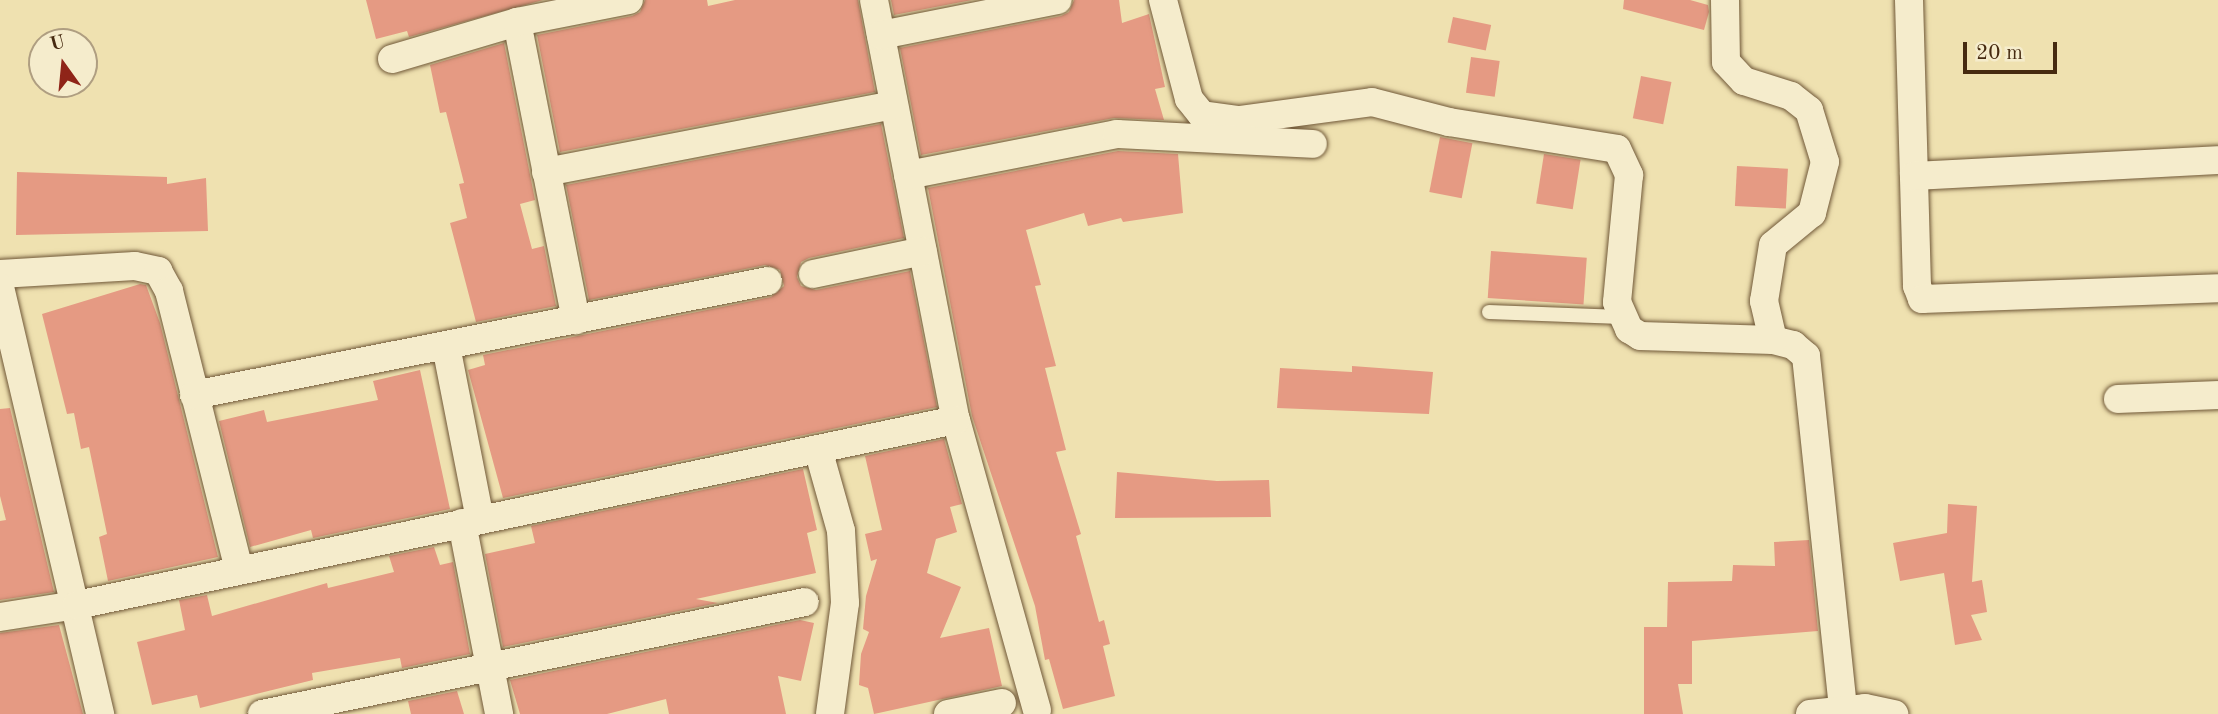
<!DOCTYPE html>
<html>
<head>
<meta charset="utf-8">
<style>
  body { margin:0 }
  #map { position:relative; width:2218px; height:714px; overflow:hidden; background:#efe1b0; font-family:"Old Standard TT",serif }
  div>[style] { position:absolute }
  .building>* { inset:0; background:#e59a83; transform-origin:0 0 }
  .roads { filter:drop-shadow(0 0 2px #705838) drop-shadow(0 0 2px #705838) }
  .service>* { height:14px; margin:-7px; padding:0 7px; transform-origin:7px; border-radius:7px; background:#f5eccc }
  .minor>* { height:28px; margin:-14px; padding:0 14px; transform-origin:14px; border-radius:14px; background:#f5eccc }
  span { translate:-50% -50%; white-space:nowrap; text-align:center; line-height:1.15; -webkit-text-stroke:5px #f5eccc; paint-order:stroke }
  .north { position:absolute; left:28px; top:28px; width:70px; height:70px; box-sizing:border-box; background:#f5eccc; border:2px solid #af9e81; border-radius:50%; rotate:345deg; font-size:19px; font-weight:700; line-height:28px; text-align:center; color:#462a10 }
  .north::after { content:''; display:block; margin:auto; width:24px; height:32px; background:#8f2418; clip-path:polygon(50% 0,100% 100%,50% 72%,0 100%) }
  .scale { position:absolute; left:1963px; top:42px; width:94px; height:32px; box-sizing:border-box; border:4px solid #462a10; border-top:0; padding-left:9px; font-size:21px; line-height:24px; white-space:nowrap; color:#462a10; -webkit-text-stroke:5px #f5eccc; paint-order:stroke }
</style>
</head>
<body>
<div id="map">
  <div class="building">
    <div style="clip-path:polygon(366px 0,543px 0,409px 37px,407px 31px,376px 39px)"></div>
    <div style="clip-path:polygon(645px 0,707px 0,708px 6px,735px 0,858px 0,875px 92px,560px 152px,537px 35px,632px 16px,640px 12px)"></div>
    <div style="clip-path:polygon(891px 0,972px 0,894px 15px)"></div>
    <div style="clip-path:polygon(1074px 0,1119px 0,1122px 23px,1149px 14px,1165px 87px,1155px 89px,1164px 120px,1114px 118px,921px 155px,900px 48px,1061px 16px,1069px 12px)"></div>
    <div style="clip-path:polygon(1624px 0,1690px 0,1708px 5px,1709px 12px,1704px 30px,1623px 9px)"></div>
    <div style="left:1453px;top:17px;width:39px;height:26px;rotate:12deg"></div>
    <div style="clip-path:polygon(504px 43px,535px 200px,520px 204px,532px 249px,544px 246px,556px 306px,476px 322px,450px 223px,467px 218px,459px 184px,464px 183px,446px 112px,440px 113px,430px 65px)"></div>
    <div style="left:1471px;top:57px;width:29px;height:36px;rotate:8deg"></div>
    <div style="left:1641px;top:76px;width:31px;height:43px;rotate:11deg"></div>
    <div style="clip-path:polygon(881px 124px,904px 238px,809px 258px,801px 262px,797px 277px,801px 286px,816px 290px,910px 271px,937px 407px,503px 498px,468px 370px,485px 365px,483px 355px,771px 297px,784px 286px,780px 270px,765px 265px,589px 300px,566px 185px)"></div>
    <div style="left:1440px;top:137px;width:33px;height:56px;rotate:11deg"></div>
    <div style="clip-path:polygon(1118px 151px,1178px 154px,1183px 213px,1123px 222px,1121px 218px,1088px 226px,1084px 213px,1026px 230px,1041px 285px,1035px 286px,1056px 366px,1045px 368px,1066px 450px,1056px 452px,1081px 534px,1076px 536px,1099px 622px,1104px 620px,1110px 644px,1103px 646px,1115px 696px,1063px 709px,1049px 659px,1045px 660px,1035px 606px,972px 416px,928px 188px)"></div>
    <div style="left:1544px;top:154px;width:37px;height:50px;rotate:9deg"></div>
    <div style="left:1737px;top:166px;width:51px;height:40px;rotate:3deg"></div>
    <div style="clip-path:polygon(17px 172px,167px 177px,167px 184px,206px 178px,208px 231px,16px 235px)"></div>
    <div style="left:1491px;top:251px;width:96px;height:47px;rotate:4deg"></div>
    <div style="clip-path:polygon(140px 284px,146px 285px,160px 323px,218px 557px,108px 581px,99px 537px,107px 534px,89px 447px,81px 449px,74px 413px,67px 414px,42px 314px)"></div>
    <div style="clip-path:polygon(1352px 366px,1433px 372px,1429px 414px,1277px 408px,1280px 368px,1352px 372px)"></div>
    <div style="clip-path:polygon(420px 370px,450px 509px,313px 538px,311px 530px,250px 547px,219px 421px,264px 410px,267px 422px,378px 400px,373px 381px)"></div>
    <div style="clip-path:polygon(10px 408px,54px 592px,0 600px,0 521px,6px 520px,0 496px,0 409px)"></div>
    <div style="clip-path:polygon(944px 439px,962px 504px,950px 507px,957px 532px,936px 539px,927px 573px,961px 587px,940px 638px,989px 628px,1002px 686px,874px 714px,868px 688px,859px 685px,861px 654px,869px 632px,863px 629px,866px 596px,877px 559px,871px 561px,865px 534px,882px 530px,865px 456px)"></div>
    <div style="clip-path:polygon(803px 469px,817px 530px,807px 533px,816px 573px,696px 599px,718px 603px,503px 647px,485px 554px,535px 543px,531px 526px)"></div>
    <div style="clip-path:polygon(1117px 472px,1217px 481px,1269px 480px,1271px 517px,1115px 518px)"></div>
    <div style="clip-path:polygon(1948px 504px,1977px 506px,1972px 582px,1982px 580px,1987px 612px,1971px 615px,1982px 640px,1955px 645px,1944px 573px,1900px 581px,1893px 543px,1947px 533px)"></div>
    <div style="clip-path:polygon(1809px 540px,1818px 631px,1692px 641px,1692px 684px,1678px 684px,1683px 714px,1644px 714px,1644px 627px,1667px 627px,1668px 582px,1732px 581px,1733px 565px,1775px 566px,1774px 542px)"></div>
    <div style="clip-path:polygon(434px 547px,440px 565px,453px 562px,470px 654px,402px 668px,400px 658px,312px 673px,313px 680px,200px 708px,197px 695px,152px 705px,137px 642px,185px 630px,179px 600px,207px 595px,212px 616px,327px 583px,328px 588px,394px 572px,389px 556px)"></div>
    <div style="clip-path:polygon(800px 620px,814px 623px,801px 681px,778px 676px,786px 714px,669px 714px,666px 699px,607px 714px,520px 714px,510px 680px)"></div>
    <div style="clip-path:polygon(59px 625px,83px 714px,0 714px,0 633px)"></div>
    <div style="clip-path:polygon(457px 691px,464px 714px,411px 714px,408px 701px)"></div>
  </div>
  <div class="roads">
    <div class="service">
      <div style="left:1489px;top:312px;width:132px;rotate:2.2deg"></div>
    </div>
    <div class="minor">
      <div style="left:874px;top:0;width:428px;rotate:79deg"></div>
      <div style="left:956px;top:420px;width:301px;rotate:74.4deg"></div>
      <div style="left:1163px;top:0;width:102px;rotate:75.3deg"></div>
      <div style="left:1189px;top:99px;width:21px;rotate:51deg"></div>
      <div style="left:1202px;top:115px;width:37px;rotate:8deg"></div>
      <div style="left:1239px;top:120px;width:134px;rotate:-7.7deg"></div>
      <div style="left:1372px;top:102px;width:80px;rotate:14.6deg"></div>
      <div style="left:1449px;top:122px;width:170px;rotate:9.1deg"></div>
      <div style="left:1617px;top:149px;width:29px;rotate:65deg"></div>
      <div style="left:1629px;top:175px;width:128px;rotate:95.4deg"></div>
      <div style="left:1617px;top:302px;width:30px;rotate:66deg"></div>
      <div style="left:1629px;top:329px;width:13px;rotate:32deg"></div>
      <div style="left:1640px;top:336px;width:133px;rotate:1.7deg"></div>
      <div style="left:1773px;top:340px;width:21px;rotate:14deg"></div>
      <div style="left:1793px;top:345px;width:17px;rotate:40deg"></div>
      <div style="left:1806px;top:356px;width:355px;rotate:84deg"></div>
      <div style="left:1725px;top:0;width:62px;rotate:89.1deg"></div>
      <div style="left:1726px;top:62px;width:26px;rotate:47deg"></div>
      <div style="left:1744px;top:81px;width:49px;rotate:17.7deg"></div>
      <div style="left:1791px;top:96px;width:23px;rotate:38deg"></div>
      <div style="left:1809px;top:110px;width:54px;rotate:72.9deg"></div>
      <div style="left:1825px;top:162px;width:53px;rotate:104.3deg"></div>
      <div style="left:1812px;top:213px;width:50px;rotate:140.6deg"></div>
      <div style="left:1773px;top:245px;width:57px;rotate:99.1deg"></div>
      <div style="left:1764px;top:301px;width:40px;rotate:77deg"></div>
      <div style="left:1909px;top:0;width:286px;rotate:88.4deg"></div>
      <div style="left:1917px;top:286px;width:14px;rotate:69deg"></div>
      <div style="left:1922px;top:299px;width:296px;rotate:-2.1deg"></div>
      <div style="left:517px;top:22px;width:304px;rotate:78.8deg"></div>
      <div style="left:881px;top:35px;width:180px;rotate:-11.2deg"></div>
      <div style="left:392px;top:59px;width:130px;rotate:-16.5deg"></div>
      <div style="left:517px;top:22px;width:114px;rotate:-11.1deg"></div>
      <div style="left:546px;top:172px;width:354px;rotate:-10.9deg"></div>
      <div style="left:908px;top:175px;width:213px;rotate:-11.1deg"></div>
      <div style="left:1117px;top:134px;width:196px;rotate:2.9deg"></div>
      <div style="left:1914px;top:176px;width:304px;rotate:-3deg"></div>
      <div style="left:0;top:274px;width:135px;rotate:-3.4deg"></div>
      <div style="left:135px;top:266px;width:24px;rotate:12deg"></div>
      <div style="left:158px;top:271px;width:23px;rotate:61deg"></div>
      <div style="left:169px;top:291px;width:288px;rotate:75.9deg"></div>
      <div style="left:813px;top:274px;width:112px;rotate:-11.8deg"></div>
      <div style="left:0;top:287px;width:439px;rotate:76.8deg"></div>
      <div style="left:446px;top:346px;width:176px;rotate:78.9deg"></div>
      <div style="left:194px;top:395px;width:585px;rotate:-11.23deg"></div>
      <div style="left:2118px;top:399px;width:100px;rotate:-2.3deg"></div>
      <div style="left:818px;top:449px;width:85px;rotate:74.3deg"></div>
      <div style="left:841px;top:531px;width:72px;rotate:86.8deg"></div>
      <div style="left:845px;top:603px;width:112px;rotate:97.7deg"></div>
      <div style="left:462px;top:523px;width:195px;rotate:79deg"></div>
      <div style="left:0;top:617px;width:78px;rotate:-8.9deg"></div>
      <div style="left:77px;top:605px;width:898px;rotate:-11.89deg"></div>
      <div style="left:262px;top:714px;width:554px;rotate:-11.65deg"></div>
      <div style="left:948px;top:714px;width:55px;rotate:-11.5deg"></div>
      <div style="left:1810px;top:714px;width:55px;rotate:-6.2deg"></div>
      <div style="left:1865px;top:708px;width:30px;rotate:12deg"></div>
    </div>
  </div>
  <div class="north">U</div>
  <div class="scale">20 m</div>
</div>
</body>
</html>
